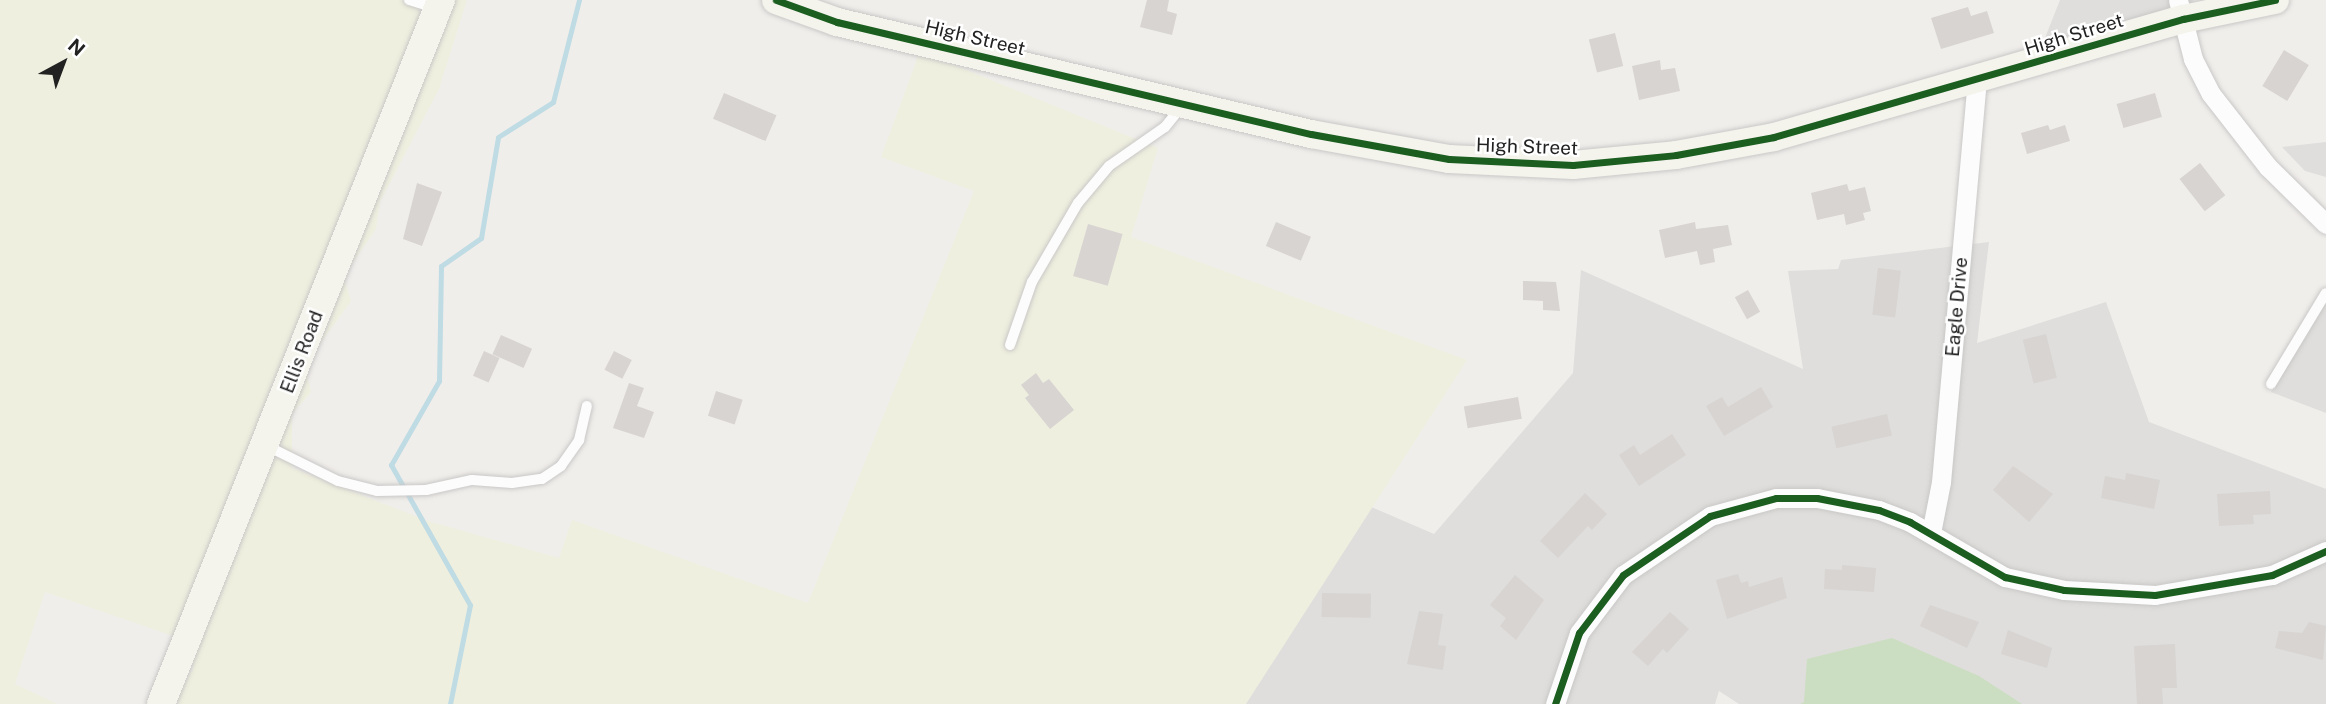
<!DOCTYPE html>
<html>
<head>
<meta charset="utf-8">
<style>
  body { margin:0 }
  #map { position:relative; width:2326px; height:704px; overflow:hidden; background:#f0eeeb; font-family:"Public Sans",sans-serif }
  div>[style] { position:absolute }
  .residential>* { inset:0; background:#dfdedc }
  .farmland>* { inset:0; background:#efefdf }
  .forest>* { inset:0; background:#cbdec1 }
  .stream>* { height:5px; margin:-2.5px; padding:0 2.5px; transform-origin:2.5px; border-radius:2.5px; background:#bfdbe3 }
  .building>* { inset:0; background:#d7d4d2; transform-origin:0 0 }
  .roads { filter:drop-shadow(0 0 2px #c9c8c7) drop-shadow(0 0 2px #c9c8c7) }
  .lane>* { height:10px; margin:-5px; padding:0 5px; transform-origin:5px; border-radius:5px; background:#fdfcfc }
  .street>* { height:19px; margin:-9.5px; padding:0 9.5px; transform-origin:9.5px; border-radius:9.5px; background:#fdfcfc }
  .secondary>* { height:28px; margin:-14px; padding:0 14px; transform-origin:14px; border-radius:14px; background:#f4f4ed }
  .cycleway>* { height:7px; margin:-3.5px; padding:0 3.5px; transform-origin:3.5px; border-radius:3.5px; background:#1b5e20 }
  span { translate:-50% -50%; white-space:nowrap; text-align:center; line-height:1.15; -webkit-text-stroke:5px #fff; paint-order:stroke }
  .street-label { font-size:19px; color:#222 }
  .north { position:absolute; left:28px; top:28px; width:70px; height:70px; -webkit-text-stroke:5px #fff; paint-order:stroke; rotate:41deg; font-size:19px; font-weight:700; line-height:28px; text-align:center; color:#222 }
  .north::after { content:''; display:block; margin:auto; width:24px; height:32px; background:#222; clip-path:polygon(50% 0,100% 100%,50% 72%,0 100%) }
</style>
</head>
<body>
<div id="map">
  <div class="residential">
    <div style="clip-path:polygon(2060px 0,2195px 0,2041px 48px)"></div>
    <div style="clip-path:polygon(2326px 142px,2326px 177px,2305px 171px,2282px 147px)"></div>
    <div style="clip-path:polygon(1989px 242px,1977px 343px,2106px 302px,2149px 422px,2326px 489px,2326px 704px,1739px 704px,1719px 691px,1715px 704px,1199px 704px,1332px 490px,1434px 534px,1573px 373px,1581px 270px,1803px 369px,1788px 271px,1838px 269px,1841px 260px)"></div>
    <div style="clip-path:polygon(2326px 288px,2326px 413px,2271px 392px)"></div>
  </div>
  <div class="farmland">
    <div style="clip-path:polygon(0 0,467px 0,439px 89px,380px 202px,376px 229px,344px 276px,351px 301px,305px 365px,311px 392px,292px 414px,292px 468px,428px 521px,559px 558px,572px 520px,808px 603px,974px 191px,881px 157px,920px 51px,1158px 148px,1131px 237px,1467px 360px,1246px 704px,178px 704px,174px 692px,193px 670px,191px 642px,45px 592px,15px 684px,57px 704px,0 704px)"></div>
  </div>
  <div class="forest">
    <div style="clip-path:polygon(1892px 638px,1979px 676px,2022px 704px,1800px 704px,1804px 702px,1807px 659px)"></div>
  </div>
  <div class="stream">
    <div style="left:450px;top:704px;width:101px;rotate:-78.6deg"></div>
    <div style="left:470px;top:605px;width:161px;rotate:-119.4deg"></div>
    <div style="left:391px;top:465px;width:97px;rotate:-60.3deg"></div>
    <div style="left:439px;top:381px;width:115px;rotate:-89deg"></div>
    <div style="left:441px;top:266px;width:49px;rotate:-35deg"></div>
    <div style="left:481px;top:238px;width:102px;rotate:-80.4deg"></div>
    <div style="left:498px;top:137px;width:65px;rotate:-32.5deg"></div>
    <div style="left:553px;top:102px;width:105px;rotate:-75.7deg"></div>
  </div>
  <div class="building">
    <div style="clip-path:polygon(1147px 0,1169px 0,1167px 11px,1177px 14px,1172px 35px,1140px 27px)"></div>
    <div style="clip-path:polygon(1968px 7px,1971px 16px,1987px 11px,1994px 33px,1941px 49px,1931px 18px)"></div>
    <div style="left:1615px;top:33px;width:34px;height:27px;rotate:76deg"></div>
    <div style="left:2284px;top:50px;width:29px;height:42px;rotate:31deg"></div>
    <div style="clip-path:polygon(1660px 60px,1661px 70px,1675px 68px,1680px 91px,1639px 100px,1632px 66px)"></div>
    <div style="left:724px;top:93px;width:57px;height:28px;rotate:23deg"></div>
    <div style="left:2155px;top:93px;width:25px;height:40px;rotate:74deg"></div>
    <div style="clip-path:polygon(2048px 125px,2050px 130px,2065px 125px,2070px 141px,2027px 154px,2021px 133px)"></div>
    <div style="left:2200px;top:163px;width:41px;height:26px;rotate:52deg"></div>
    <div style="clip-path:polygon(417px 183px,442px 192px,422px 246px,403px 239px)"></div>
    <div style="clip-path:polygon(1847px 184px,1849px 191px,1865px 187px,1871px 211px,1863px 213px,1865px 220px,1846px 225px,1844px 214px,1817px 220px,1811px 193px)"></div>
    <div style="left:1276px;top:222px;width:38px;height:26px;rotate:23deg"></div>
    <div style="clip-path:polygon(1695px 222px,1696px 229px,1728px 225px,1732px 245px,1713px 249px,1715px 262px,1700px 265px,1697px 251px,1665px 258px,1659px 230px)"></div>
    <div style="left:1088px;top:224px;width:36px;height:54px;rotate:16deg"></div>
    <div style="left:1878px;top:268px;width:23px;height:47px;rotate:7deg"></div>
    <div style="clip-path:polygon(1523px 281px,1556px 282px,1560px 311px,1543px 310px,1543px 301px,1523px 300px)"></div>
    <div style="left:1748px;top:290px;width:25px;height:15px;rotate:61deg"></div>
    <div style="left:2046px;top:334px;width:45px;height:24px;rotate:76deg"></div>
    <div style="left:501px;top:335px;width:34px;height:21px;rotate:24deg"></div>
    <div style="left:484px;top:351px;width:17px;height:27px;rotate:24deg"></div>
    <div style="left:614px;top:351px;width:20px;height:21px;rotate:27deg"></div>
    <div style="clip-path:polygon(1036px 373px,1043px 383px,1049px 379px,1074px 410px,1050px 429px,1025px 398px,1029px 395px,1021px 385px)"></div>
    <div style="clip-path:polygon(629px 383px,644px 388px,637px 406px,654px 412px,644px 438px,613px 428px)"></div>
    <div style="clip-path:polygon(1761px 387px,1773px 407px,1724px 436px,1706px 406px,1722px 397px,1728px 407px)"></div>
    <div style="left:716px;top:391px;width:28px;height:26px;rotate:18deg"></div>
    <div style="left:1518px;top:397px;width:22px;height:55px;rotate:80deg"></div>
    <div style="left:1887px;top:414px;width:22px;height:57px;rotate:77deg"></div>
    <div style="clip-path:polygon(1672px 434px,1686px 455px,1639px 486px,1619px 455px,1634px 445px,1640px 455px)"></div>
    <div style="clip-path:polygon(2013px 466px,2053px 494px,2029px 522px,1993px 490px)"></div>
    <div style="clip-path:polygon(2126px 473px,2160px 480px,2154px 509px,2101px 498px,2105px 476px,2125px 480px)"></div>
    <div style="clip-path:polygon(2270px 491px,2271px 514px,2253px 515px,2254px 524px,2219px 526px,2217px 494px)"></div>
    <div style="clip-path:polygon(1585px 493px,1607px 514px,1592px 530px,1588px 526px,1558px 558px,1540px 541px)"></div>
    <div style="clip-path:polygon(1842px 565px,1876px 568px,1874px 592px,1824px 589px,1825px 569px,1842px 570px)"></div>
    <div style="clip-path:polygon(1738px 574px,1741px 583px,1748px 581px,1749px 587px,1782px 577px,1787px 598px,1727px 619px,1716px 580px)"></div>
    <div style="clip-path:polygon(1515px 575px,1544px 600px,1516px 640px,1500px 626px,1506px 618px,1490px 605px)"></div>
    <div style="left:1322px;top:593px;width:49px;height:24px;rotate:1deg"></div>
    <div style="clip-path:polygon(1930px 605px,1979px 622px,1967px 648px,1920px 626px)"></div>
    <div style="clip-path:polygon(1419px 611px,1443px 614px,1438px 645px,1446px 646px,1443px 670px,1407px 664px)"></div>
    <div style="clip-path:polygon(1670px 612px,1689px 629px,1667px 653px,1663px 649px,1648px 666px,1632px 652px)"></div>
    <div style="clip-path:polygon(2309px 622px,2326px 626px,2323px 660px,2275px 648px,2279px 631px,2302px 633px)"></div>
    <div style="clip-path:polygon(2008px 630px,2052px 648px,2047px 668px,2001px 654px)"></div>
    <div style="clip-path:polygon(2175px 644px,2177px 688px,2162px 688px,2163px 704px,2137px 704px,2134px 646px)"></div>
  </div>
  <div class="roads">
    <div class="lane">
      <div style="left:409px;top:0;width:27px;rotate:17deg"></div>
      <div style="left:1010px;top:345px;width:67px;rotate:-70.8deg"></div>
      <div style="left:1032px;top:282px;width:91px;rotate:-59.8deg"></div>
      <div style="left:1078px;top:203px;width:48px;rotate:-50deg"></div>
      <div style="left:1109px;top:166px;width:68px;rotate:-34.9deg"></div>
      <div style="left:1165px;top:127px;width:26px;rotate:-51deg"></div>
      <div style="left:2271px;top:384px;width:106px;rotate:-58.9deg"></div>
      <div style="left:265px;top:445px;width:81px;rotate:26.3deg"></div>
      <div style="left:338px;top:481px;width:40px;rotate:14.4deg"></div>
      <div style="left:377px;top:491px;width:49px;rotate:-1.2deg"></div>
      <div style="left:426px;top:490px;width:47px;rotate:-12.3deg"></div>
      <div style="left:472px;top:480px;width:40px;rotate:4.3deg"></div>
      <div style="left:512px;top:483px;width:30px;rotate:-8deg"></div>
      <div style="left:542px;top:479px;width:23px;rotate:-34deg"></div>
      <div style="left:561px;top:466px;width:32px;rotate:-55deg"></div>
      <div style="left:579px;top:440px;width:35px;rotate:-77deg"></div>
    </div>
    <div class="street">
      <div style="left:2178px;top:0;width:61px;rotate:75.7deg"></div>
      <div style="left:2193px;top:59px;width:39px;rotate:63deg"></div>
      <div style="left:2211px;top:94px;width:93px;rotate:52deg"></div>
      <div style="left:2268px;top:167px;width:81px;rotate:44.5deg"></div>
      <div style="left:1931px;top:533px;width:52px;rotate:-78.9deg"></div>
      <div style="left:1941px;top:482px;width:404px;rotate:-84.9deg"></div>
      <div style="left:1555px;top:704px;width:75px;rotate:-71.3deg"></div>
      <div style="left:1579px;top:633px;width:73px;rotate:-52.8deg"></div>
      <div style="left:1623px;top:575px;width:105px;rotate:-34.1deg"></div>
      <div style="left:1710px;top:516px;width:68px;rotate:-15.3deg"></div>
      <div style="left:1776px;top:498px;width:41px"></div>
      <div style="left:1817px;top:498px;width:63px;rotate:11deg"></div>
      <div style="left:1879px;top:510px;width:33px;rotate:21deg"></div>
      <div style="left:1910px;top:522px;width:110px;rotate:30.1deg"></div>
      <div style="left:2005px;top:577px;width:60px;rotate:12.4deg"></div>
      <div style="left:2064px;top:590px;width:91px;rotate:3.1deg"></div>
      <div style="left:2155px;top:595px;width:119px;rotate:-9.7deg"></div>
      <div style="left:2272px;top:575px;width:59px;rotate:-24deg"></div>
    </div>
    <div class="secondary">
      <div style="left:776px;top:0;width:65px;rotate:19.8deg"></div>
      <div style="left:837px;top:22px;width:487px;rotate:13.3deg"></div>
      <div style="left:1311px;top:134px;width:140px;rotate:10.3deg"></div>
      <div style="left:1449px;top:159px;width:124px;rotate:2.8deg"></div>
      <div style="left:1573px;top:165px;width:103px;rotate:-5.5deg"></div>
      <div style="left:1676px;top:155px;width:100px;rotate:-10.4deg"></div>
      <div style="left:1774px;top:137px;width:426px;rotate:-16.1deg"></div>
      <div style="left:2183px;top:19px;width:94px;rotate:-11.7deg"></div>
      <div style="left:161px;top:704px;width:758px;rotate:-68.31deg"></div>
    </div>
  </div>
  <div class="cycleway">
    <div style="left:776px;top:0;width:65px;rotate:19.8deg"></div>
    <div style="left:837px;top:22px;width:487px;rotate:13.3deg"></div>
    <div style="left:1311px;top:134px;width:140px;rotate:10.3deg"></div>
    <div style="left:1449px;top:159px;width:124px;rotate:2.8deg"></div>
    <div style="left:1573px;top:165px;width:103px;rotate:-5.5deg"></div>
    <div style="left:1676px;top:155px;width:100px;rotate:-10.4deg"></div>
    <div style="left:1774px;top:137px;width:426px;rotate:-16.1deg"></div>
    <div style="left:2183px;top:19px;width:94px;rotate:-11.7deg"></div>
    <div style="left:1555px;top:704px;width:75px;rotate:-71.3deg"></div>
    <div style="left:1579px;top:633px;width:73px;rotate:-52.8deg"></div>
    <div style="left:1623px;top:575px;width:105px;rotate:-34.1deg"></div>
    <div style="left:1710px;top:516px;width:68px;rotate:-15.3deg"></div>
    <div style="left:1776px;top:498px;width:41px"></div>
    <div style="left:1817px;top:498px;width:63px;rotate:11deg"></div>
    <div style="left:1879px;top:510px;width:33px;rotate:21deg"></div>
    <div style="left:1910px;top:522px;width:110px;rotate:30.1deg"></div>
    <div style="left:2005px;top:577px;width:60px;rotate:12.4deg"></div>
    <div style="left:2064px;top:590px;width:91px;rotate:3.1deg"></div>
    <div style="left:2155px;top:595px;width:119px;rotate:-9.7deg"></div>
    <div style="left:2272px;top:575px;width:59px;rotate:-24deg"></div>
  </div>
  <div class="street-label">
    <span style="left:2074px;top:35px;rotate:-17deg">High Street</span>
    <span style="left:975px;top:38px;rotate:13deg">High Street</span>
    <span style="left:1527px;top:147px;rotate:2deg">High Street</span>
    <span style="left:1957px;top:307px;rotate:-85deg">Eagle Drive</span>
    <span style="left:302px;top:352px;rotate:-69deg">Ellis Road</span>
  </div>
  <div class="north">N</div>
</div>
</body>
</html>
